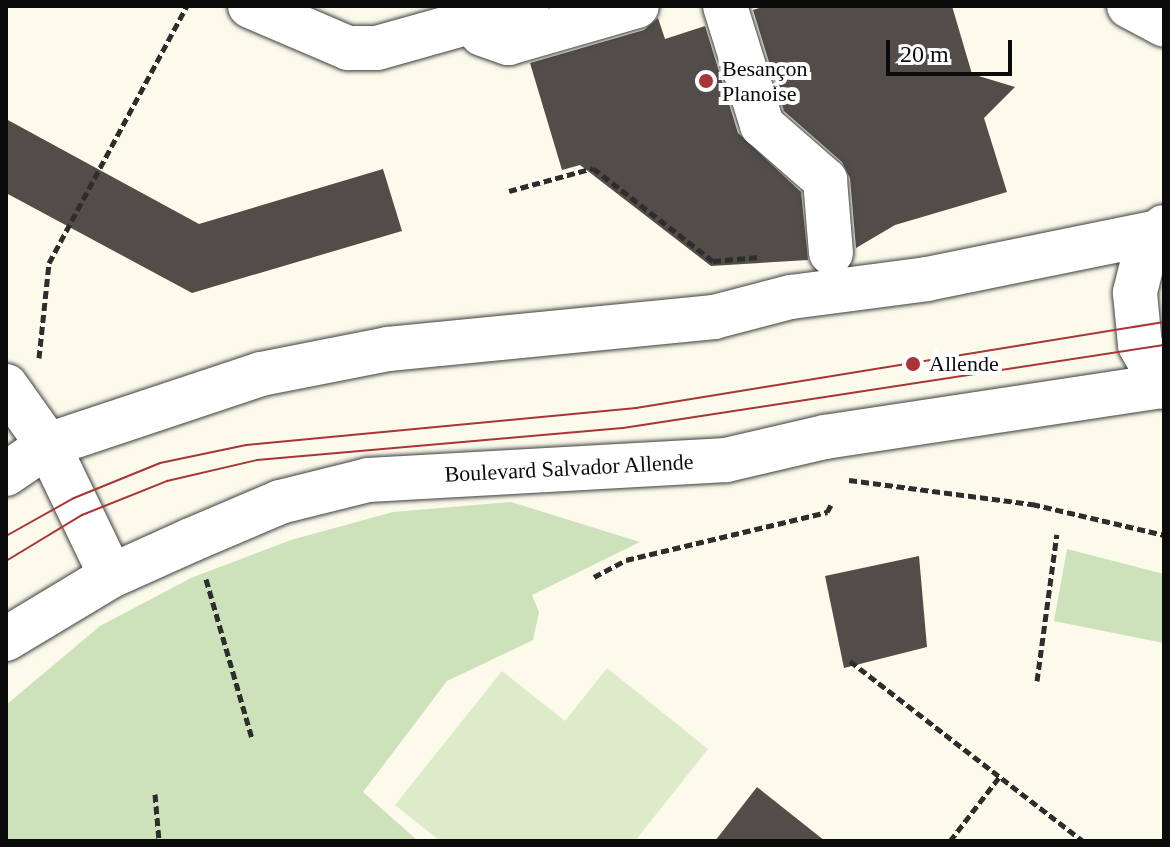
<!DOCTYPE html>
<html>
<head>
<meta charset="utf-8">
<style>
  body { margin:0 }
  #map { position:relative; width:1170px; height:847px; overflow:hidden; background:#fcfaeb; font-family:"Times New Roman",serif }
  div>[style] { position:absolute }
  .green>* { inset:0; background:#cde2ba }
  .pitch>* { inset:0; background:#deebca }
  .building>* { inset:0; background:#524d49 }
  .path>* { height:5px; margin-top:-2.5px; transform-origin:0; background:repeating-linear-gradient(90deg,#2d2d2d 0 8px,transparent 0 12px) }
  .roads { filter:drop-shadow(0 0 2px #3e3e3e) drop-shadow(0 0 2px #3e3e3e) }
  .minor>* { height:44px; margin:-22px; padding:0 22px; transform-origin:22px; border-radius:22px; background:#fff }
  .tram>* { height:2px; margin:-1px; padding:0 1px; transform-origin:1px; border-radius:1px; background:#a83537 }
  .dots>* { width:22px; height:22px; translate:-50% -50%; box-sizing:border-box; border:4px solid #fff; border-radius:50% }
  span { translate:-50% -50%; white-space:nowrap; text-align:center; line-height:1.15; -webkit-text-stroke:8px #fff; paint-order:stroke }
  .poi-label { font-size:22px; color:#0b0b0b }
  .left { translate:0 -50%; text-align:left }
  .street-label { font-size:22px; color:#0b0b0b }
  .frame { position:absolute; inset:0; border:8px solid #0b0b0b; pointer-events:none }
  .scale { position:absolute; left:886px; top:40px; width:126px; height:36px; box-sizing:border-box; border:4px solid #0b0b0b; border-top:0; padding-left:10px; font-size:24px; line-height:28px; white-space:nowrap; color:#0b0b0b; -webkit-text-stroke:6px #fff; paint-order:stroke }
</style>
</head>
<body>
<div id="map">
  <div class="green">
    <div style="clip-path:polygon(511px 502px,640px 542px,532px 595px,539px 612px,533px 640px,447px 681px,363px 792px,418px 841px,6px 841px,6px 705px,100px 626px,191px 578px,291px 540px,393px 512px)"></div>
    <div style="clip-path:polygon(1067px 549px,1164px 574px,1164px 643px,1054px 621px)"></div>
  </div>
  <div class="pitch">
    <div style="clip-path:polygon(607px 668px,708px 749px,635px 841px,440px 841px,395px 805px,502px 671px,565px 721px)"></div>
  </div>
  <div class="building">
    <div style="clip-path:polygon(766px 6px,952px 6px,972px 74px,1015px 87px,984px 118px,1007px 192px,895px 225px,856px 248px,850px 178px,842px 162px,784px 111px,753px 10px)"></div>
    <div style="clip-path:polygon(658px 18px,665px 39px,705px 26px,738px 133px,801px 192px,808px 260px,711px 266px,580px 165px,562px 170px,530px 63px,644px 30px)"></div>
    <div style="clip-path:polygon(6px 119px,199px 224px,383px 169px,402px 231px,192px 293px,6px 193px)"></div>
    <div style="clip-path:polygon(919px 556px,927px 647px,844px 668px,825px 576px)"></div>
    <div style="clip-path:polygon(757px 787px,825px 841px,715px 841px)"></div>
  </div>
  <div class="path">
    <div style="left:509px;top:191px;width:87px;rotate:-15.3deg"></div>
    <div style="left:593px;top:168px;width:152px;rotate:37.8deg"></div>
    <div style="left:713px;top:261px;width:46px;rotate:-5deg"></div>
    <div style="left:39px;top:358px;width:96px;rotate:-84deg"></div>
    <div style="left:49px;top:263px;width:292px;rotate:-61.8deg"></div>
    <div style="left:849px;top:480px;width:185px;rotate:7.5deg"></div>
    <div style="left:1032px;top:504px;width:136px;rotate:13.2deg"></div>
    <div style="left:594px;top:577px;width:36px;rotate:-28deg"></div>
    <div style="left:626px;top:560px;width:207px;rotate:-13.4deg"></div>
    <div style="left:827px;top:512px;width:8px;rotate:-60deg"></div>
    <div style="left:206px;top:579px;width:166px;rotate:73.9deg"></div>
    <div style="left:850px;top:661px;width:294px;rotate:37.7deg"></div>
    <div style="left:1037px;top:681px;width:148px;rotate:-82.3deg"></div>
    <div style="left:155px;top:794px;width:47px;rotate:85.1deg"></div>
    <div style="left:950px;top:841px;width:82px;rotate:-52.4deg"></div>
  </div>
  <div class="roads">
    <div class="minor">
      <div style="left:250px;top:6px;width:107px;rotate:23.2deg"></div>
      <div style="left:348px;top:48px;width:29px"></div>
      <div style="left:377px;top:48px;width:155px;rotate:-15.7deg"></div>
      <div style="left:725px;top:6px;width:125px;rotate:72.7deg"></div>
      <div style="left:762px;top:125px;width:84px;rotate:41.1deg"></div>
      <div style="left:825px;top:180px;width:73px;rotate:85.3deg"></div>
      <div style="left:1129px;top:6px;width:40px;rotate:28deg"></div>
      <div style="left:482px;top:34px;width:28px;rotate:19deg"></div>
      <div style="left:508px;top:43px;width:134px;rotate:-16deg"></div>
      <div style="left:1164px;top:227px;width:39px;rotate:122deg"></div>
      <div style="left:1143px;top:260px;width:34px;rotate:104deg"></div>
      <div style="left:1135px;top:293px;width:52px;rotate:84.5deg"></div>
      <div style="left:1140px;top:345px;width:48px;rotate:60.3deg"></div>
      <div style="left:6px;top:386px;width:72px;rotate:54.6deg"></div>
      <div style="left:48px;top:445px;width:145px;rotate:64.3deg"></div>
      <div style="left:6px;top:474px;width:51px;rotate:-34.6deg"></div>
      <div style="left:48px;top:445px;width:225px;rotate:-18.4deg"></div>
      <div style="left:261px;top:374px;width:129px;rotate:-11.1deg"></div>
      <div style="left:388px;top:349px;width:328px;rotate:-5.6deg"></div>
      <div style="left:714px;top:317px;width:80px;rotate:-14.6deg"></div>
      <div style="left:791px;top:297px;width:137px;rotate:-7.5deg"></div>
      <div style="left:927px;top:279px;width:237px;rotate:-11.5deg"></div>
      <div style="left:6px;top:639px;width:122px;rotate:-31deg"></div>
      <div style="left:111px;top:576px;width:88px;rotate:-24.2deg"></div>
      <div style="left:191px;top:540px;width:97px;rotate:-23.1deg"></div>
      <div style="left:280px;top:502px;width:91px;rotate:-14deg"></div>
      <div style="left:368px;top:480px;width:359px;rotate:-3.2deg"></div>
      <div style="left:726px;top:460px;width:102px;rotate:-13.1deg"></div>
      <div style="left:825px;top:437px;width:342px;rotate:-8.6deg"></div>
    </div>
  </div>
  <div class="tram">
    <div style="left:6px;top:536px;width:78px;rotate:-29.2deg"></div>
    <div style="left:74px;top:498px;width:93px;rotate:-22.1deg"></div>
    <div style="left:160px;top:463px;width:88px;rotate:-11.8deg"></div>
    <div style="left:246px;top:445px;width:392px;rotate:-5.4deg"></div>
    <div style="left:636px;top:408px;width:535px;rotate:-9.25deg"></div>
    <div style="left:6px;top:561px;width:89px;rotate:-31.2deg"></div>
    <div style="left:82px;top:515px;width:92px;rotate:-21.8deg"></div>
    <div style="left:167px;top:481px;width:92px;rotate:-13.1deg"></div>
    <div style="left:257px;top:460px;width:367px;rotate:-5deg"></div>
    <div style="left:623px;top:428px;width:547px;rotate:-8.72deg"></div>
  </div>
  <div class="dots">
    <div style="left:706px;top:81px;background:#a83537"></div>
    <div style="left:913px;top:364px;background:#a83537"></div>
  </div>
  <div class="poi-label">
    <span class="left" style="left:722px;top:81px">Besançon<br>Planoise</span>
    <span class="left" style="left:929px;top:364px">Allende</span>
  </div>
  <div class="street-label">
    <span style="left:569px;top:468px;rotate:-3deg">Boulevard Salvador Allende</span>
  </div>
  <div class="frame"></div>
  <div class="scale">20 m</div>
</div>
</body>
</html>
